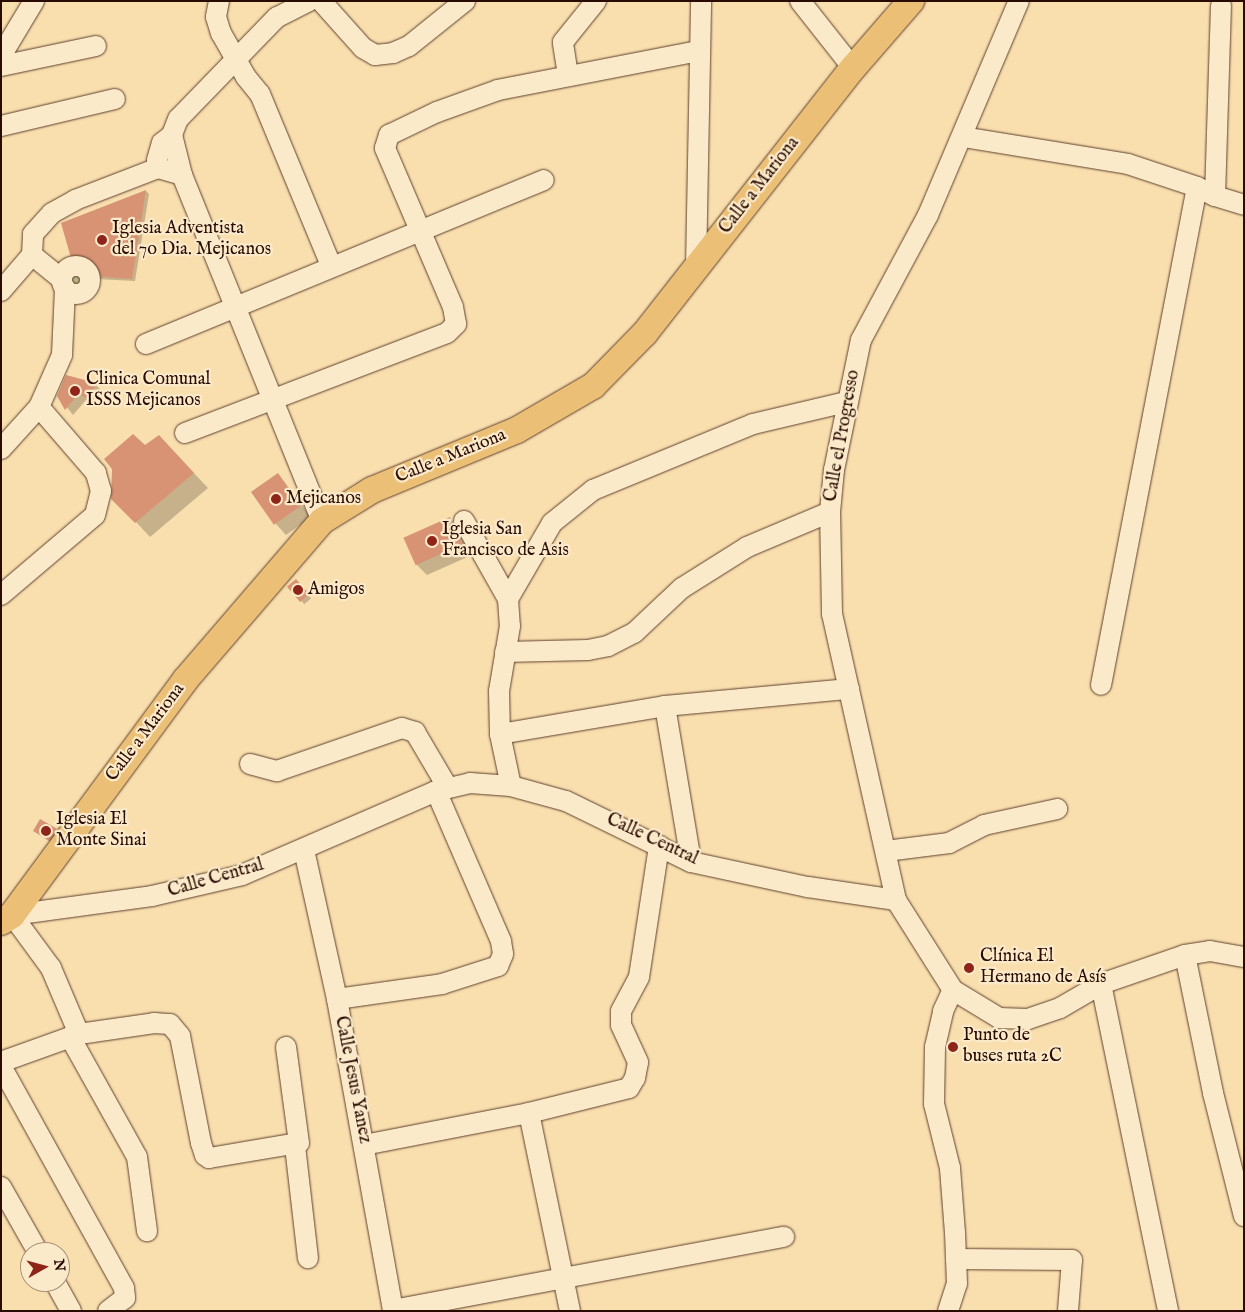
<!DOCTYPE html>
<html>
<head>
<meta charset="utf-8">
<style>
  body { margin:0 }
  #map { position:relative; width:1245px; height:1312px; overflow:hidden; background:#f9deae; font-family:"IM FELL English",serif }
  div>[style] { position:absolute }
  .green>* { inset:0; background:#c0c088 }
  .round { border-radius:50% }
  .shadow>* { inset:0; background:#0003; transform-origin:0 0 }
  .building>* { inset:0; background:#d79374; transform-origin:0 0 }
  .roads { filter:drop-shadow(0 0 1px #5e402d) drop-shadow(0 0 1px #5e402d) }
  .minor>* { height:20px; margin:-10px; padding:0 10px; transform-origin:10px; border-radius:10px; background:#fbeaca }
  .minor>.ring { margin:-10px; padding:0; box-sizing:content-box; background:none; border:20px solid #fbeaca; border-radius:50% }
  .major>* { height:26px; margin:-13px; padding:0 13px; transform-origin:13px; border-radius:13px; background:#ecbf77 }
  .dots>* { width:14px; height:14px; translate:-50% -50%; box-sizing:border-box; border:2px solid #fbeaca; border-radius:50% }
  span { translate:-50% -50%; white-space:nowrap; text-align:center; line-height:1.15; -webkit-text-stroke:4.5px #fbeaca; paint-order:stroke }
  .street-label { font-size:18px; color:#2a0b02 }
  .poi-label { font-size:18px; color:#2a0b02 }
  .left { translate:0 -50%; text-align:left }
  .frame { position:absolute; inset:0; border:2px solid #2a0b02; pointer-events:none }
  .north { position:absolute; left:20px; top:1242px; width:50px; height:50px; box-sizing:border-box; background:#fbeaca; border:1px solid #a7917a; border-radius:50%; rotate:83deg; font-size:14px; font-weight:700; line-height:20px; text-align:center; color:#2a0b02 }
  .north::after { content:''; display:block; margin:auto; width:18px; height:22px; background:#8f2418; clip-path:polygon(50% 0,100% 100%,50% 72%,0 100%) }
</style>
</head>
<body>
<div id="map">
  <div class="green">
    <div class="round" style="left:70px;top:270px;width:18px;height:18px"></div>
  </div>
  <div class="shadow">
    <div style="clip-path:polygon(146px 191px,149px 194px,135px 281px,97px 279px,76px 261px,63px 223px)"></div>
    <div style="clip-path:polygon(95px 384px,102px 391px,96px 405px,86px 400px,73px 415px,58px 396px)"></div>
    <div style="clip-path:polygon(173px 451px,208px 488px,150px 537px,136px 522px)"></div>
    <div style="clip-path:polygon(278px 474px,311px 517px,286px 535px,276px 524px)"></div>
    <div style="clip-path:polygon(450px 518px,460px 529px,472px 555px,427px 575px,416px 564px)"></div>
    <div style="left:296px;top:581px;width:23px;height:9px;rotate:49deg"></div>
    <div style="clip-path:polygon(56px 830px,63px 837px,56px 846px,34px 831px)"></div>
  </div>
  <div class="building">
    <div style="clip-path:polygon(146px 190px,132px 279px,92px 276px,71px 258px,61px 223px)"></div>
    <div style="clip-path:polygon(66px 375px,96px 383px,89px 399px,78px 394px,65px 410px,57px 396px)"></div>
    <div style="clip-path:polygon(133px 434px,145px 445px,159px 435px,194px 473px,135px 523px,111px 499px,112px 469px,104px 459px)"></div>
    <div style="left:278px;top:473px;width:40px;height:33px;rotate:55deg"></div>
    <div style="left:450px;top:517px;width:30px;height:51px;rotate:66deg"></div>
    <div style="left:296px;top:579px;width:20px;height:12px;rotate:49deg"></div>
    <div style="left:40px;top:819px;width:20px;height:14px;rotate:30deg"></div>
  </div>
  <div class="roads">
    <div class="minor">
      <div style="left:219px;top:1px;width:16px;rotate:101deg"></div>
      <div style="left:216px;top:17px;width:17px;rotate:73deg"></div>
      <div style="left:221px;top:33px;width:51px;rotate:60.4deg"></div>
      <div style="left:246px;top:77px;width:22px;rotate:51deg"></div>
      <div style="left:260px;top:94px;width:185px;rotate:67.5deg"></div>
      <div style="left:309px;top:1px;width:36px;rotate:153deg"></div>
      <div style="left:277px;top:17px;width:142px;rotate:134.1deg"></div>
      <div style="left:178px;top:119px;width:17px;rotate:111deg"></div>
      <div style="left:172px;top:135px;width:41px;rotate:76deg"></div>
      <div style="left:182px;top:175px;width:373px;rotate:68deg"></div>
      <div style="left:321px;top:1px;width:63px;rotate:48.2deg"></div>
      <div style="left:363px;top:48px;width:14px;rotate:30deg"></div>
      <div style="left:375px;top:55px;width:18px;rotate:-6deg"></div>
      <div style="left:393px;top:53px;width:17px;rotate:-24deg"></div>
      <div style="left:409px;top:46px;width:72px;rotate:-38.8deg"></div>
      <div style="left:800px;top:1px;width:85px;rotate:51.7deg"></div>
      <div style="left:1px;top:56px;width:64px;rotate:-59deg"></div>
      <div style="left:1px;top:66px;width:97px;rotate:-11.9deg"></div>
      <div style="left:568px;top:75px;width:33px;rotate:-99deg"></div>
      <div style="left:563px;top:42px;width:53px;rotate:-51.2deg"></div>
      <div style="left:1px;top:126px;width:117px;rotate:-13.3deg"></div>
      <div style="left:963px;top:137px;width:167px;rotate:9.3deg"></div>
      <div style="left:1128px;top:164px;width:73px;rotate:18.4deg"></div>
      <div style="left:1197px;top:187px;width:507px;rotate:100.91deg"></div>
      <div style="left:158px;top:168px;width:8px;rotate:-97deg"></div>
      <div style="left:157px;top:160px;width:18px;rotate:-74deg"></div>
      <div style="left:162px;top:143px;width:13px;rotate:-39deg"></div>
      <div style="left:1197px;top:187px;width:20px;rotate:27deg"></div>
      <div style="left:1215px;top:196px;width:190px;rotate:-88.2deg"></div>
      <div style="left:1215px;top:196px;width:30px;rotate:17deg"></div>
      <div style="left:32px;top:255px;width:38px;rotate:39deg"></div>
      <div class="ring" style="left:62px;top:266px;width:8px;height:8px"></div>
      <div style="left:696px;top:267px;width:266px;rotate:-88.9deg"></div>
      <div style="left:1px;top:291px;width:48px;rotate:-49.3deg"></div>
      <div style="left:32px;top:255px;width:21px;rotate:-87deg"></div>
      <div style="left:33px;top:234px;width:28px;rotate:-48deg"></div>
      <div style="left:52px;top:213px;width:26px;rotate:-29deg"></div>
      <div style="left:75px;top:200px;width:89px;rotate:-21.1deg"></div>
      <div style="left:158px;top:168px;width:25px;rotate:16deg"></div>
      <div style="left:146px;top:344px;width:430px;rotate:-22.4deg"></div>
      <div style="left:185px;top:433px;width:280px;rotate:-20.9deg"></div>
      <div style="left:447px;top:333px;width:13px;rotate:-45deg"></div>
      <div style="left:456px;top:324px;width:17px;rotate:-100deg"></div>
      <div style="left:453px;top:307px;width:173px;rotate:-113.2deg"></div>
      <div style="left:385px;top:148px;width:14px;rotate:-73deg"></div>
      <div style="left:389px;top:135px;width:53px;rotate:-25.6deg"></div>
      <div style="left:437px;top:112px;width:65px;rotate:-19.8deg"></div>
      <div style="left:498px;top:90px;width:204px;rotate:-11deg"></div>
      <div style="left:1px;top:449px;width:57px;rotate:-47.9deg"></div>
      <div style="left:39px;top:407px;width:57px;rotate:-66.1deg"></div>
      <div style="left:62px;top:355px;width:67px;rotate:-87.4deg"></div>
      <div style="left:464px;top:521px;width:90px;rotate:60.6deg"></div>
      <div style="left:508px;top:599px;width:27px;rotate:86deg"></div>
      <div style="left:510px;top:626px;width:66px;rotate:99.6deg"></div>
      <div style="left:499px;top:691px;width:43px;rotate:88.7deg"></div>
      <div style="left:500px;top:734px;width:53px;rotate:78.1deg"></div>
      <div style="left:1px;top:595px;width:123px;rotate:-40.4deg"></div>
      <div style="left:95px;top:515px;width:25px;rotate:-76deg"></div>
      <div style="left:101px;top:491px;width:19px;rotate:-106deg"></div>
      <div style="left:96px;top:473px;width:87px;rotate:-130.8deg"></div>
      <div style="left:508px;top:599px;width:88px;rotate:-59.9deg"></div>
      <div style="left:552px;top:523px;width:53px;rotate:-38.8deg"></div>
      <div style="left:593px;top:490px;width:173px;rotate:-22.4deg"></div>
      <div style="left:753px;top:424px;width:96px;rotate:-13.3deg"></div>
      <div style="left:505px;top:652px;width:83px;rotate:-1.4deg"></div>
      <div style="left:588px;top:650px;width:20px;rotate:-11deg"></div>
      <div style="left:608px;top:646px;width:29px;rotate:-27deg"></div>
      <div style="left:634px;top:633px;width:66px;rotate:-43.2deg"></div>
      <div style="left:682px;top:588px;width:77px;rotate:-32.2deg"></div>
      <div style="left:747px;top:547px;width:90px;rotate:-22.9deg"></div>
      <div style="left:665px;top:706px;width:185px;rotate:-5.3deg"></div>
      <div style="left:500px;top:734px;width:167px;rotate:-9.6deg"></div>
      <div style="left:665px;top:706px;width:158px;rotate:80.5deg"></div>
      <div style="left:250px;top:764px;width:28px;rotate:15deg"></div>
      <div style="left:277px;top:771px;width:132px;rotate:-19deg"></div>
      <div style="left:402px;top:728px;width:14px;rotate:17deg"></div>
      <div style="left:415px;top:732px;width:65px;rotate:59.5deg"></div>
      <div style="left:304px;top:850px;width:153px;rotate:77.5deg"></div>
      <div style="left:337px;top:999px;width:317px;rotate:79.8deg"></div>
      <div style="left:886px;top:851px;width:64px;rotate:-7.2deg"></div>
      <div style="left:949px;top:843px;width:39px;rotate:-27deg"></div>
      <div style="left:984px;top:825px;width:75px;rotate:-12.4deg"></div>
      <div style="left:896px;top:900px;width:293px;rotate:-102.6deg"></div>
      <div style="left:832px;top:614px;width:102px;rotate:-91.1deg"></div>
      <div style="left:830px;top:512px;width:42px;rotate:-84.6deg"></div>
      <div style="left:834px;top:470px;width:133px;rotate:-78.3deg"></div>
      <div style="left:861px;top:340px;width:142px;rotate:-61.8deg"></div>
      <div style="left:928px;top:215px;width:233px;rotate:-67deg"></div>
      <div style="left:1185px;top:955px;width:141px;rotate:78.5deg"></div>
      <div style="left:1213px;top:1093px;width:127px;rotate:75.9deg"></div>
      <div style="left:1101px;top:984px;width:334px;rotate:78.4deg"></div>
      <div style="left:337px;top:999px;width:106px;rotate:-8.1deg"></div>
      <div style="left:442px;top:984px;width:59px;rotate:-17.8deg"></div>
      <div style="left:498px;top:966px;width:13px;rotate:-67deg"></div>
      <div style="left:503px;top:954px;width:13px;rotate:-99deg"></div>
      <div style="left:501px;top:941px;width:163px;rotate:-113.4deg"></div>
      <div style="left:79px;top:1034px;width:72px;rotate:-113deg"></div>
      <div style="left:51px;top:968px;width:66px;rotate:-126.3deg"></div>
      <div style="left:12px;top:915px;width:141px;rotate:-7.7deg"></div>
      <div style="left:152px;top:896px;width:92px;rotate:-13.1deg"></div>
      <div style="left:242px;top:875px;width:211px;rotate:-23.4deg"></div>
      <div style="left:436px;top:791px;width:35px;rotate:-13deg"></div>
      <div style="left:470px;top:783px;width:41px;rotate:4.2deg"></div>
      <div style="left:511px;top:786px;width:57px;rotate:15.3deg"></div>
      <div style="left:566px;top:801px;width:139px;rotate:26deg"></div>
      <div style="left:691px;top:862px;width:120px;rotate:12.1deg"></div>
      <div style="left:808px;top:887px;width:89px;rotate:8.4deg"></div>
      <div style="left:896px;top:900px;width:107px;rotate:57.7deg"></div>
      <div style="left:953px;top:990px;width:54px;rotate:31.3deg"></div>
      <div style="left:999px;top:1018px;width:29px;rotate:2deg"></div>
      <div style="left:1028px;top:1019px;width:34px;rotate:-19deg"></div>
      <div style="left:1060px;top:1008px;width:48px;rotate:-30.3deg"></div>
      <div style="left:1101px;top:984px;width:89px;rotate:-19deg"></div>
      <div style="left:1185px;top:955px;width:25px;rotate:-9deg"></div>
      <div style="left:1210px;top:951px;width:35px;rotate:10deg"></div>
      <div style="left:70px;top:1037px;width:137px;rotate:60.8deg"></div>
      <div style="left:137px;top:1157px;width:75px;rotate:82.3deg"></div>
      <div style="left:1px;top:1062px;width:83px;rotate:-19.7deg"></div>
      <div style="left:79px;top:1034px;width:76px;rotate:-8.3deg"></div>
      <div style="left:154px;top:1023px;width:16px;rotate:4deg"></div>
      <div style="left:170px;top:1024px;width:16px;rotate:50deg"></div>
      <div style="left:180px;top:1036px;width:109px;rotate:78.9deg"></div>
      <div style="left:201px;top:1143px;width:13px;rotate:72deg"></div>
      <div style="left:205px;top:1155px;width:5px;rotate:37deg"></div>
      <div style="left:209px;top:1158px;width:91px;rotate:-9.5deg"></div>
      <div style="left:299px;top:1143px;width:97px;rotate:-97.7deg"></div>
      <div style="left:1px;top:1066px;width:254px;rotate:61deg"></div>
      <div style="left:124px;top:1288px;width:10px;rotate:84deg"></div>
      <div style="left:125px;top:1298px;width:21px;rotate:143deg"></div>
      <div style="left:529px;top:1113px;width:202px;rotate:78.3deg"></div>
      <div style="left:364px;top:1145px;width:168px;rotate:-11deg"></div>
      <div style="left:529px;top:1113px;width:103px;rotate:-14deg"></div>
      <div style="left:629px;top:1088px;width:12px;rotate:-59deg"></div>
      <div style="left:635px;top:1078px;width:16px;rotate:-79deg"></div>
      <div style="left:638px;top:1062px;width:41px;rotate:-114.7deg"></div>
      <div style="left:621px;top:1025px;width:14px;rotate:-90deg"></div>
      <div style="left:621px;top:1011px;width:38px;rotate:-62deg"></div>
      <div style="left:639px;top:977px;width:133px;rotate:-81.3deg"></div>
      <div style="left:295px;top:1146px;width:113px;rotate:83.4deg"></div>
      <div style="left:1px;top:1187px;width:75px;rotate:60.4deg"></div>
      <div style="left:956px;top:1259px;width:116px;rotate:0.5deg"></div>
      <div style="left:1072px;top:1260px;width:51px;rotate:94.5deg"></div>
      <div style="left:55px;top:1282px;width:33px;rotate:61deg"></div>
      <div style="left:393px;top:1310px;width:398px;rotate:-10.6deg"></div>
      <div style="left:948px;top:1311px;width:28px;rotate:-72deg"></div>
      <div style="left:957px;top:1284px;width:51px;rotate:-92.2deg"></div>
      <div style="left:955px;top:1233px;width:65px;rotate:-94.4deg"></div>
      <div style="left:950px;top:1168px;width:66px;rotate:-104deg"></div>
      <div style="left:934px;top:1104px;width:57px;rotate:-89deg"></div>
      <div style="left:935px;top:1047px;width:37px;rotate:-77deg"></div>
      <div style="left:943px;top:1011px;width:23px;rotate:-65deg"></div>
    </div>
    <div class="major">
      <div style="left:1px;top:922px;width:13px;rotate:-32deg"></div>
      <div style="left:12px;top:915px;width:293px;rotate:-53.6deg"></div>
      <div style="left:186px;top:679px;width:208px;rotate:-49.3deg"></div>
      <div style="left:322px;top:521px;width:59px;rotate:-31.8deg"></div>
      <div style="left:372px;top:490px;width:157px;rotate:-22.5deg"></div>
      <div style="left:517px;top:430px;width:88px;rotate:-30.1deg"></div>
      <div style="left:593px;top:386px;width:74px;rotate:-45.5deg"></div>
      <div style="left:645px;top:333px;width:337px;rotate:-51.9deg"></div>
      <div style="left:853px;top:68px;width:89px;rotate:-49.1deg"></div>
    </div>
  </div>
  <div class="dots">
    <div style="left:102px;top:240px;background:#8f2418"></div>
    <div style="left:75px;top:391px;background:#8f2418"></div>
    <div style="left:276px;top:499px;background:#8f2418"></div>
    <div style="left:432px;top:541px;background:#8f2418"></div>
    <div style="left:298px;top:590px;background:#8f2418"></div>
    <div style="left:46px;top:831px;background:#8f2418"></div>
    <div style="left:969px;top:968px;background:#8f2418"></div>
    <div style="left:953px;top:1047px;background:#8f2418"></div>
  </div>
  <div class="street-label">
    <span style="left:760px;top:186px;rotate:-52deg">Calle a Mariona</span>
    <span style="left:843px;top:436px;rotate:-80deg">Calle el Progresso</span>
    <span style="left:451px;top:457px;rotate:-22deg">Calle a Mariona</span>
    <span style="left:146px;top:733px;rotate:-53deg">Calle a Mariona</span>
    <span style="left:652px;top:840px;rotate:25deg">Calle Central</span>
    <span style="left:216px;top:879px;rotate:-16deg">Calle Central</span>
    <span style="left:352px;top:1080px;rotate:79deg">Calle Jesus Yanez</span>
  </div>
  <div class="poi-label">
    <span class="left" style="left:112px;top:240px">Iglesia Adventista<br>del 7o Dia. Mejicanos</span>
    <span class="left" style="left:86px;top:391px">Clinica Comunal<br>ISSS Mejicanos</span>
    <span class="left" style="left:286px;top:499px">Mejicanos</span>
    <span class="left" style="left:442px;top:541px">Iglesia San<br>Francisco de Asis</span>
    <span class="left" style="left:308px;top:590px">Amigos</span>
    <span class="left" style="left:56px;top:831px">Iglesia El<br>Monte Sinai</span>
    <span class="left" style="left:980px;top:968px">Clínica El<br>Hermano de Asís</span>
    <span class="left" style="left:963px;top:1047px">Punto de<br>buses ruta 2C</span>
  </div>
  <div class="frame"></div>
  <div class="north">N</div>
</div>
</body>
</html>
